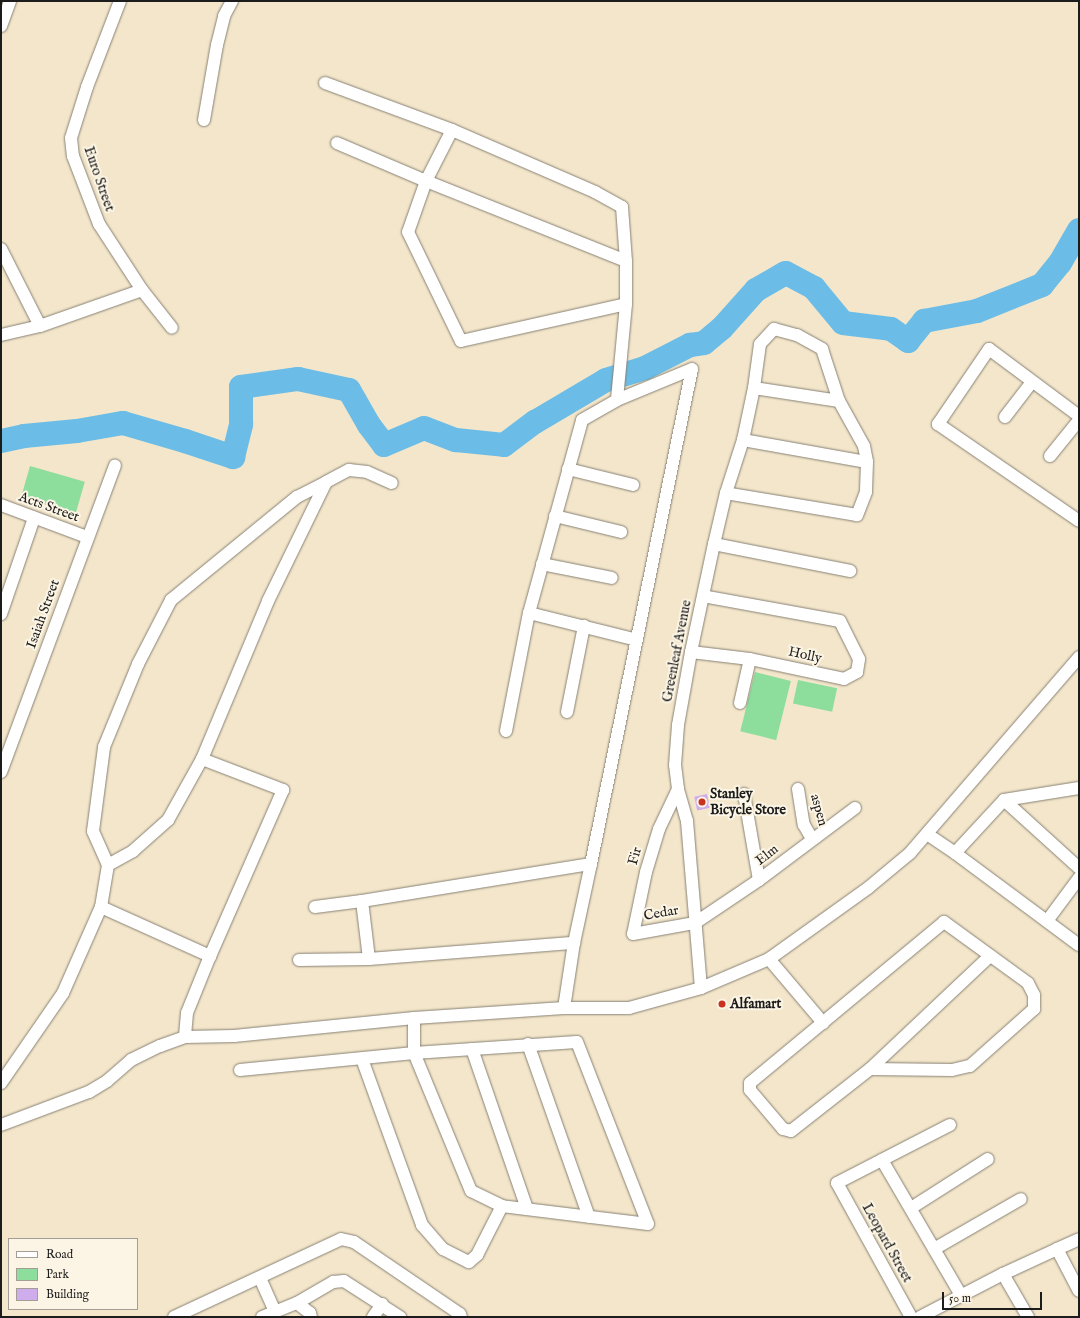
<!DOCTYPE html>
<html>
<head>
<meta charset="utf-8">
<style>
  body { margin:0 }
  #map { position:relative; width:1080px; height:1318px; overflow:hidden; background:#f3e6cb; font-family:"IM FELL English",serif }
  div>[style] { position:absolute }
  .green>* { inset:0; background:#8ddd9d; transform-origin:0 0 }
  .river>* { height:24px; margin:-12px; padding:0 12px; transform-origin:12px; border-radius:12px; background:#6bbde7 }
  .building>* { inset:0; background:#cfadec; transform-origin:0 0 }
  .roads { filter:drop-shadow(0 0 1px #888174) drop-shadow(0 0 1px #888174) }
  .minor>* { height:12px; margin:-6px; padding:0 6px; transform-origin:6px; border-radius:6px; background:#fff }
  .dots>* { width:11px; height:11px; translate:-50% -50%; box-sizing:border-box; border:2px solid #fcf5e5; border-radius:50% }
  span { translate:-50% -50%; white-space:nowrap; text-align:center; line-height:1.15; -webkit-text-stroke:4px #fcf5e5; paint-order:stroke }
  .street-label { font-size:14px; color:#1c1c1c }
  .poi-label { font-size:14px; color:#1c1c1c; font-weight:700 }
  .left { translate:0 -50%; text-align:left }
  .frame { position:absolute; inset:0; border:2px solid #1c1c1c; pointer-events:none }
  .legend { position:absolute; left:8px; top:1238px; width:130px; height:72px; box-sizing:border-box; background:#fcf5e5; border:1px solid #a29e95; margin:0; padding:5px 7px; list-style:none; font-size:12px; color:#1c1c1c }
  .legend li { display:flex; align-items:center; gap:8px; height:20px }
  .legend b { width:20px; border:1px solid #a29e95 }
  .scale { position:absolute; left:942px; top:1292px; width:100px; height:18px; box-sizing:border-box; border:2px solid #1c1c1c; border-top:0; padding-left:5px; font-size:12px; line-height:14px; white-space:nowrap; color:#1c1c1c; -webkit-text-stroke:3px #fcf5e5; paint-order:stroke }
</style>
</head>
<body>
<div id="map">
  <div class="green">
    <div style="left:30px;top:466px;width:57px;height:33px;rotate:16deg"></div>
    <div style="left:755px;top:672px;width:37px;height:61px;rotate:14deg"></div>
    <div style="left:798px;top:680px;width:40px;height:24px;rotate:12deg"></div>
  </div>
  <div class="river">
    <div style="left:1px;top:441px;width:24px;rotate:-12deg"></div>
    <div style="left:24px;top:436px;width:53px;rotate:-5.4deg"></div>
    <div style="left:77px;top:431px;width:47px;rotate:-9.9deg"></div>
    <div style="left:123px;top:423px;width:65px;rotate:16.2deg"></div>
    <div style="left:185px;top:441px;width:51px;rotate:18.4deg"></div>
    <div style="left:233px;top:457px;width:34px;rotate:-76deg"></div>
    <div style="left:241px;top:424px;width:37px;rotate:-90deg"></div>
    <div style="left:241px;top:387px;width:58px;rotate:-8deg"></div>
    <div style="left:298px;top:379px;width:52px;rotate:12.2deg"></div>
    <div style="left:349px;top:390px;width:40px;rotate:60.3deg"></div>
    <div style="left:369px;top:425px;width:25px;rotate:53deg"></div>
    <div style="left:384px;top:445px;width:43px;rotate:-23deg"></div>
    <div style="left:424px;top:428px;width:34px;rotate:21deg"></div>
    <div style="left:456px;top:440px;width:48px;rotate:5.9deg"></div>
    <div style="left:504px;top:445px;width:39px;rotate:-37deg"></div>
    <div style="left:535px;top:422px;width:82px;rotate:-30.6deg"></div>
    <div style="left:606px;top:380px;width:41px;rotate:-17.1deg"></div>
    <div style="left:645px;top:368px;width:51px;rotate:-27.1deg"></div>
    <div style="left:690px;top:345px;width:14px;rotate:-8deg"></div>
    <div style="left:704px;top:343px;width:23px;rotate:-40deg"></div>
    <div style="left:722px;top:328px;width:51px;rotate:-48.2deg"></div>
    <div style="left:756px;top:290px;width:34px;rotate:-30deg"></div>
    <div style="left:786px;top:273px;width:32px;rotate:28deg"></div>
    <div style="left:814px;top:288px;width:45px;rotate:50.4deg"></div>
    <div style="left:843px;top:323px;width:48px;rotate:7.1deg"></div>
    <div style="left:891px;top:329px;width:21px;rotate:35deg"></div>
    <div style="left:908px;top:341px;width:26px;rotate:-51deg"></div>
    <div style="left:924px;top:321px;width:54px;rotate:-10.7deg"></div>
    <div style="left:977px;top:311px;width:70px;rotate:-21.8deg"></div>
    <div style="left:1042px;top:285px;width:28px;rotate:-51deg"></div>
    <div style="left:1060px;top:263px;width:38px;rotate:-60deg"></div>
  </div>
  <div class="building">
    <div style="left:707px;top:794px;width:14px;height:13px;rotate:78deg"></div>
  </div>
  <div class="roads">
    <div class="minor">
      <div style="left:120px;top:1px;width:92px;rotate:111deg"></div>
      <div style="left:87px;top:87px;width:53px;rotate:107.4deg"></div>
      <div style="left:71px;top:138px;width:18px;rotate:84deg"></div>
      <div style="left:73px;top:156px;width:73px;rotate:69.1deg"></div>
      <div style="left:99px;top:224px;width:79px;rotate:56.9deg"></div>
      <div style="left:142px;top:290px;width:48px;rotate:51.7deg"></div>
      <div style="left:1px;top:26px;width:27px;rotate:-70deg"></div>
      <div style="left:325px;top:83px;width:135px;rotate:20.3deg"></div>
      <div style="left:452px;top:130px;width:156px;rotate:23.4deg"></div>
      <div style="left:595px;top:192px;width:31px;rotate:29deg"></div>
      <div style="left:622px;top:207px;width:54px;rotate:85.8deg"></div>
      <div style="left:626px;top:261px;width:43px;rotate:90deg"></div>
      <div style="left:626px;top:304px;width:96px;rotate:95.4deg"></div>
      <div style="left:204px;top:120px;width:76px;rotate:-80.2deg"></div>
      <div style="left:217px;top:45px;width:30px;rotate:-76deg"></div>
      <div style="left:224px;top:16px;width:17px;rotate:-62deg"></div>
      <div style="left:452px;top:130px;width:57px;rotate:117deg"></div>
      <div style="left:426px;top:181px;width:54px;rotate:109.4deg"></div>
      <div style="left:408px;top:232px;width:121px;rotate:64.1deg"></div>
      <div style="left:461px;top:341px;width:169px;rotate:-12.6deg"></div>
      <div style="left:337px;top:143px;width:97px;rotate:23.1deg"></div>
      <div style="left:426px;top:181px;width:215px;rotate:21.8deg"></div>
      <div style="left:1px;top:249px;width:86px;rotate:63.1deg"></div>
      <div style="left:1px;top:335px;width:40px;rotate:-13deg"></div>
      <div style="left:40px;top:326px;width:108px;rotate:-19.4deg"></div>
      <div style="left:754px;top:388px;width:86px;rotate:8.7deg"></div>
      <div style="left:1079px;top:416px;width:112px;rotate:-143.3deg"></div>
      <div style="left:989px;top:349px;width:91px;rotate:124.2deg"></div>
      <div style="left:938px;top:424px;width:171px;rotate:34.5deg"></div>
      <div style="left:1005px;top:417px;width:44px;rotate:-52.4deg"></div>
      <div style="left:743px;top:440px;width:126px;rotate:10.1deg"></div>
      <div style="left:1050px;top:456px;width:46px;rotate:-51.1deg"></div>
      <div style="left:568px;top:469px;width:67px;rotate:13.8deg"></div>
      <div style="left:1px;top:505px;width:92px;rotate:20.4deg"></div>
      <div style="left:555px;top:516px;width:68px;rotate:13.6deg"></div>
      <div style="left:714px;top:544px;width:139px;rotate:11.2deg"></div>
      <div style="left:542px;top:564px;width:71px;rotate:11.3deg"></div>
      <div style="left:529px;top:613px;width:111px;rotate:14deg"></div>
      <div style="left:1px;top:614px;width:102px;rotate:-71deg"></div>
      <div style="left:691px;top:652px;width:59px;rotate:6.8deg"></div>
      <div style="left:750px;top:659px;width:96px;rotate:12deg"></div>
      <div style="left:844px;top:679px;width:15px;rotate:-28deg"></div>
      <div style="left:857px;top:672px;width:13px;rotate:-81deg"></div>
      <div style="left:859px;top:659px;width:42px;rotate:-116.6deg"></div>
      <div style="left:840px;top:621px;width:139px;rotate:-169.7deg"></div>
      <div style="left:740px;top:703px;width:45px;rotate:-77.2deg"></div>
      <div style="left:567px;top:712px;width:88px;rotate:-78.8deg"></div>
      <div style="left:506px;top:731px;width:120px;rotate:-79deg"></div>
      <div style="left:529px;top:613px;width:200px;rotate:-74.6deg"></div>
      <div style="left:582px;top:420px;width:40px;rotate:-29.7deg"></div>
      <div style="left:617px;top:400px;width:81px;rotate:-22.5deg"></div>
      <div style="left:202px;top:759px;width:171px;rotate:-67.3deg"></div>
      <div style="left:268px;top:601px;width:132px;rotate:-64deg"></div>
      <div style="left:326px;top:482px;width:26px;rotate:-28deg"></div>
      <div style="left:349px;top:470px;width:18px;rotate:6deg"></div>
      <div style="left:367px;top:472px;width:27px;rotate:24deg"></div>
      <div style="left:1px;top:772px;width:327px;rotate:-69.6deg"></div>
      <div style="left:1079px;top:788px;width:76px;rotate:170.9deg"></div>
      <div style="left:1004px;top:800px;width:72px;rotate:132.8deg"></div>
      <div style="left:955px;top:853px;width:154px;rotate:36.6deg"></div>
      <div style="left:678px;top:789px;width:44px;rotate:115.4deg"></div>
      <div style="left:659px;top:829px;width:45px;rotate:106.8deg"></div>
      <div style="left:646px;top:872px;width:63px;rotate:101.8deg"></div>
      <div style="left:633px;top:934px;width:63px;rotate:-10.1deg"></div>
      <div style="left:695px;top:923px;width:77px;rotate:-33.9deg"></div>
      <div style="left:759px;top:880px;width:120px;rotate:-36.9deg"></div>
      <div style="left:798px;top:789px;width:36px;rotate:81deg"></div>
      <div style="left:804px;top:825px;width:16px;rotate:60deg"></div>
      <div style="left:744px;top:794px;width:87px;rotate:80.1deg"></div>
      <div style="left:1004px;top:800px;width:101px;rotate:42.2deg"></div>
      <div style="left:927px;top:834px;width:34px;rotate:34deg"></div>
      <div style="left:108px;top:865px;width:29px;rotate:-29deg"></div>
      <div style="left:133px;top:851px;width:47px;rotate:-41.5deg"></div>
      <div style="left:168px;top:820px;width:70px;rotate:-60.9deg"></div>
      <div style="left:202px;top:759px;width:87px;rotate:20.9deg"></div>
      <div style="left:283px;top:790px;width:181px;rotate:113.7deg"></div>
      <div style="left:362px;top:901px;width:58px;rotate:83.1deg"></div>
      <div style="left:101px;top:907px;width:120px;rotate:24.2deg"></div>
      <div style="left:210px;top:956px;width:61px;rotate:112deg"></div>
      <div style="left:187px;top:1013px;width:24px;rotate:95deg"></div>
      <div style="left:315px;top:907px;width:47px;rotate:-7.3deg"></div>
      <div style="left:362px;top:901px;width:232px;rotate:-9.2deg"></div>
      <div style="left:1047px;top:921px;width:54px;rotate:-53.3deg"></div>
      <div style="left:769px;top:959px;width:84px;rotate:49.8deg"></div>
      <div style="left:299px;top:960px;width:70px;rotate:-0.8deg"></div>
      <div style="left:369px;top:959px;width:206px;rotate:-4.5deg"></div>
      <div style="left:701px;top:988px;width:168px;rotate:-94.8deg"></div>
      <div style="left:687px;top:821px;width:33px;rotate:-106deg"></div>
      <div style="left:678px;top:789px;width:24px;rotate:-97deg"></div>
      <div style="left:675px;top:765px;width:40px;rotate:-85.7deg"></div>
      <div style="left:678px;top:725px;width:74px;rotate:-79.9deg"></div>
      <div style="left:691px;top:652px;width:110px;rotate:-78deg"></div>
      <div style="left:714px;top:544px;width:52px;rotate:-76.8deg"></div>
      <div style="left:726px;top:493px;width:56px;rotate:-72.2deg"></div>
      <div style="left:743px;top:440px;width:53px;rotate:-78.1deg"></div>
      <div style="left:754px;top:388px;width:44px;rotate:-82.2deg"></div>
      <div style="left:760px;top:344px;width:21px;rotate:-47deg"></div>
      <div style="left:774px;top:329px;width:24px;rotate:15deg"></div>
      <div style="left:797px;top:335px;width:29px;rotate:29deg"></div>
      <div style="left:822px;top:349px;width:55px;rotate:71.9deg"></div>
      <div style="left:839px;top:401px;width:51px;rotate:60.9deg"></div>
      <div style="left:864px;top:446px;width:16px;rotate:79deg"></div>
      <div style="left:867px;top:462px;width:30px;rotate:92deg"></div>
      <div style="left:866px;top:492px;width:25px;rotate:111deg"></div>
      <div style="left:857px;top:515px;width:133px;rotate:-170.5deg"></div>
      <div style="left:564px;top:1008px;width:66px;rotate:-81.3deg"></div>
      <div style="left:574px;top:943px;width:81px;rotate:-77.9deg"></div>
      <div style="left:591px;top:864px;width:505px;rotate:-78.47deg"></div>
      <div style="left:528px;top:1044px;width:183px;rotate:70.6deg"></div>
      <div style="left:472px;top:1049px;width:169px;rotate:71deg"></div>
      <div style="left:362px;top:1059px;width:177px;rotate:70.1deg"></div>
      <div style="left:422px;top:1225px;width:32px;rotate:49deg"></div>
      <div style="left:443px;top:1249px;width:29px;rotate:27deg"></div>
      <div style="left:469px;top:1262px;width:11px;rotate:-41deg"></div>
      <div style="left:477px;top:1255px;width:55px;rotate:-63deg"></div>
      <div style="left:870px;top:1069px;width:82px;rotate:0.7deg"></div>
      <div style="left:952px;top:1070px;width:18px;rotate:-13deg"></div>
      <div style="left:970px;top:1066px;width:86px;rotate:-41.7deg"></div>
      <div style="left:1034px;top:1009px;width:14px;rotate:-90deg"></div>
      <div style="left:1034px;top:995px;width:13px;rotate:-117deg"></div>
      <div style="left:1028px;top:983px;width:104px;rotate:-144deg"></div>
      <div style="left:944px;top:922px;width:252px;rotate:140.3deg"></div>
      <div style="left:750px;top:1083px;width:7px;rotate:90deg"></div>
      <div style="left:750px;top:1090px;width:51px;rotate:49.8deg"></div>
      <div style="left:783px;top:1129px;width:8px;rotate:14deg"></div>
      <div style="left:791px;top:1131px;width:100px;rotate:-38.1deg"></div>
      <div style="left:870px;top:1069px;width:165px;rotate:-43.3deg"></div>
      <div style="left:240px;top:1070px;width:175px;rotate:-5.6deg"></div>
      <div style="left:414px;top:1053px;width:163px;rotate:-3.9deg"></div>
      <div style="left:577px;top:1042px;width:195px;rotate:68.7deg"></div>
      <div style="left:648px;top:1224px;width:147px;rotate:-173deg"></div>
      <div style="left:502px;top:1206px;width:34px;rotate:-154deg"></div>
      <div style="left:471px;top:1191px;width:149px;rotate:-112.4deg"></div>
      <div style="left:414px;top:1053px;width:35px;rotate:-90deg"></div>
      <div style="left:1px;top:1083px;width:109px;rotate:-55.4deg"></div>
      <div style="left:63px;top:993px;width:94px;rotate:-66.2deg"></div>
      <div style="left:101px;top:907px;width:43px;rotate:-80.5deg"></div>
      <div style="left:108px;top:865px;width:37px;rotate:-114deg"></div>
      <div style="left:93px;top:831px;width:85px;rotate:-82.5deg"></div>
      <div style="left:104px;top:747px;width:90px;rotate:-67.7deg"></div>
      <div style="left:138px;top:664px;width:72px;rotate:-62.7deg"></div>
      <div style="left:171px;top:600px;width:163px;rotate:-39.3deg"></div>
      <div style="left:297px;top:497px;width:33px;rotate:-27deg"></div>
      <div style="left:1px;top:1125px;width:94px;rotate:-20.6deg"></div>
      <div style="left:89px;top:1092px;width:21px;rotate:-31deg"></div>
      <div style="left:107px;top:1081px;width:32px;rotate:-41deg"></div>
      <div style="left:131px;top:1060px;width:32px;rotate:-26deg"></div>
      <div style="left:160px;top:1046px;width:27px;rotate:-20deg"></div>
      <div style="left:185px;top:1037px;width:49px;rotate:-1.2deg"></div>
      <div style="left:234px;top:1036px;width:181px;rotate:-5.7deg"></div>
      <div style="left:414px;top:1018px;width:150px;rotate:-3.8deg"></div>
      <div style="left:564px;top:1008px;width:65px"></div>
      <div style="left:629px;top:1008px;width:75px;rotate:-15.5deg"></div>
      <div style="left:701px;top:988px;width:74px;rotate:-23.1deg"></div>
      <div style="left:769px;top:959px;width:122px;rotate:-35.6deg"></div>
      <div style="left:868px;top:888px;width:55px;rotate:-39.8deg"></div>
      <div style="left:910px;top:853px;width:259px;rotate:-49.2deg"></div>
      <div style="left:882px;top:1160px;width:156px;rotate:59.7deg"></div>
      <div style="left:911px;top:1208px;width:91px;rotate:-32.5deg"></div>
      <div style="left:934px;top:1249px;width:100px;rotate:-29.9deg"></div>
      <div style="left:1057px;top:1249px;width:24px;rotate:-24deg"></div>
      <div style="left:1003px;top:1274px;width:50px;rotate:59.8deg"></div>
      <div style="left:260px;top:1278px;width:36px;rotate:66deg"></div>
      <div style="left:297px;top:1303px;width:16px;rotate:38deg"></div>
      <div style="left:310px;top:1313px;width:4px;rotate:76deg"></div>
      <div style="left:174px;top:1317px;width:184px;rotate:-25deg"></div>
      <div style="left:341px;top:1239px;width:13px;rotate:13deg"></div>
      <div style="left:354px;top:1242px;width:128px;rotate:34.2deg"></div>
      <div style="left:460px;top:1314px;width:3px;rotate:72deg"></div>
      <div style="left:262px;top:1317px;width:38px;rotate:-22deg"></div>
      <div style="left:297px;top:1303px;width:42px;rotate:-30.3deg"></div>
      <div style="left:333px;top:1282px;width:11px;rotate:-5deg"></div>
      <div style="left:344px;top:1281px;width:67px;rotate:32.7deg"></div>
      <div style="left:373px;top:1317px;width:16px;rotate:-55deg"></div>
      <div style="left:911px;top:1317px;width:153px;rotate:-118.9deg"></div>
      <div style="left:837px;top:1183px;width:127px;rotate:-27.2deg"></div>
      <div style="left:920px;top:1317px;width:93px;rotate:-27.4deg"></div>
      <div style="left:1003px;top:1274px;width:60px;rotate:-24.8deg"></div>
      <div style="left:1057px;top:1249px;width:47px;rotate:62.4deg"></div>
    </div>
  </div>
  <div class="dots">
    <div style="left:702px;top:802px;background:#c8321e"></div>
    <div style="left:722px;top:1004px;background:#c8321e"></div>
  </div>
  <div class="street-label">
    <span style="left:99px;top:179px;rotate:71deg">Euro Street</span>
    <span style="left:49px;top:507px;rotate:20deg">Acts Street</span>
    <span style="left:43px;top:614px;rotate:-70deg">Isaiah Street</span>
    <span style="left:677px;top:651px;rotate:-79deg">Greenleaf Avenue</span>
    <span style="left:805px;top:655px;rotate:12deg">Holly</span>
    <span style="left:819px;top:810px;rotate:74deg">aspen</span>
    <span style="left:767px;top:855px;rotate:-38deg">Elm</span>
    <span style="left:635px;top:856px;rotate:-74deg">Fir</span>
    <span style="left:661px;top:913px;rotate:-10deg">Cedar</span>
    <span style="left:887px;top:1243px;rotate:61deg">Leopard Street</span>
  </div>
  <div class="poi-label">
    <span class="left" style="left:710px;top:802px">Stanley<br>Bicycle Store</span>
    <span class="left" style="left:730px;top:1004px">Alfamart</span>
  </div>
  <div class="frame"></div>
  <ul class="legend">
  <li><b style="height:5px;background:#fff"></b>Road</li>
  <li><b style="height:11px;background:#8ddd9d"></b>Park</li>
  <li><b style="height:11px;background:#cfadec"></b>Building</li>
  </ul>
  <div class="scale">50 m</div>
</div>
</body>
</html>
